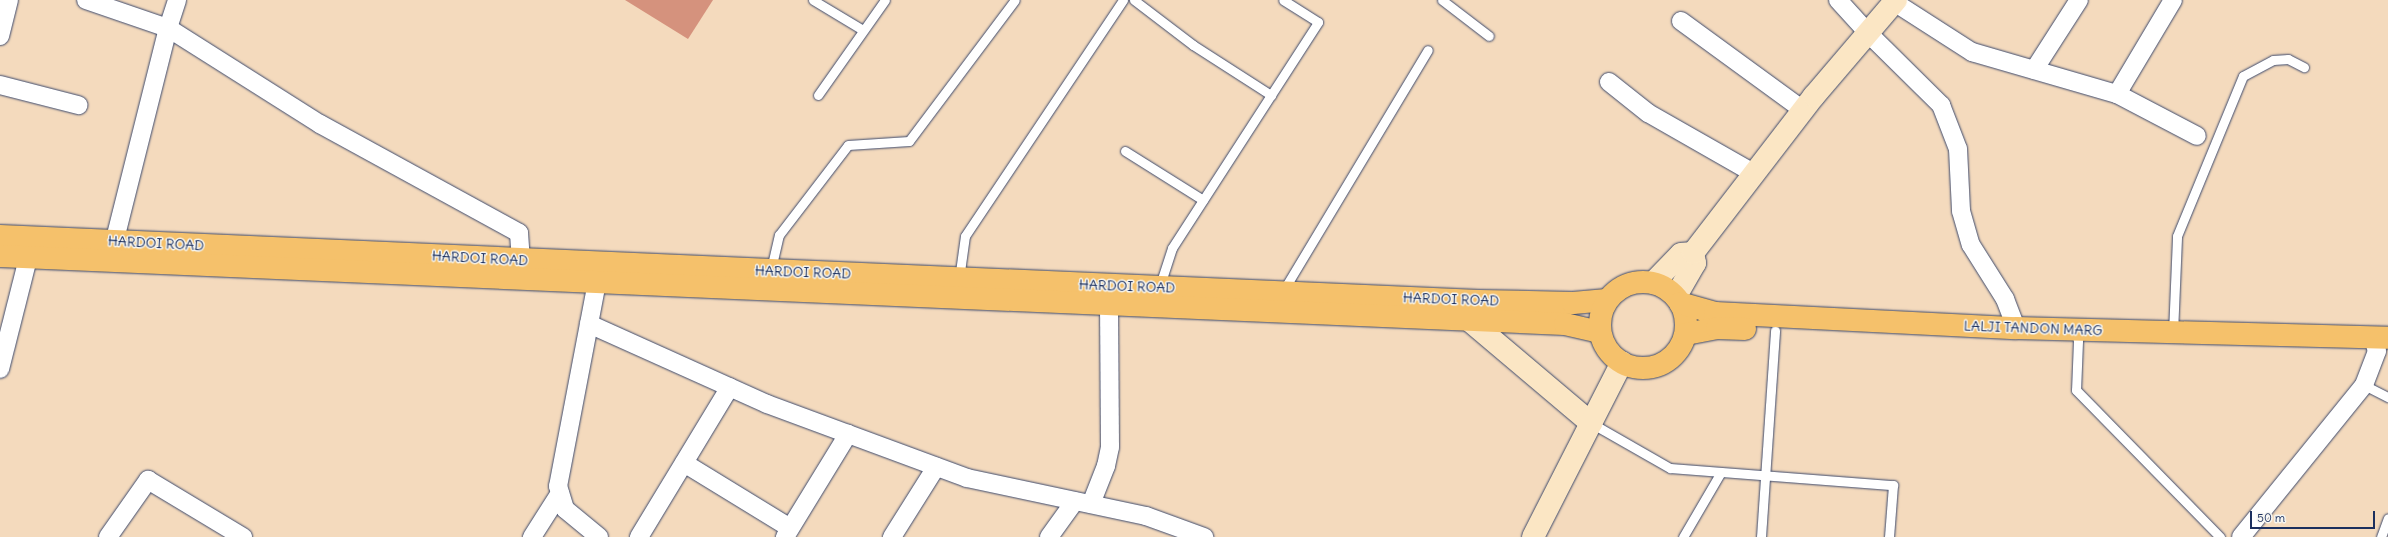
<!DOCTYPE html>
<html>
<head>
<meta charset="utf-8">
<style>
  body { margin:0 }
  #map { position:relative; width:2388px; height:537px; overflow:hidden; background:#f4dabd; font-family:Delius,sans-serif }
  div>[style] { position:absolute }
  .building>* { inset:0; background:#d5927d }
  .roads { filter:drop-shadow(0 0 1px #3c496c) drop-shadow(0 0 1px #3c496c) }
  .lane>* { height:9px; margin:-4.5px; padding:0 4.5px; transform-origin:4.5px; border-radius:4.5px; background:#fff }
  .street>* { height:18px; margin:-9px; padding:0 9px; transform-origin:9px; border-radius:9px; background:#fff }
  .secondary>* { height:22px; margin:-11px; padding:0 11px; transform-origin:11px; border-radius:11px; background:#fbe6c4 }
  .primary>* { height:22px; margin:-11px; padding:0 11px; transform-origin:11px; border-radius:11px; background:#f5c16b }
  .primary>.ring { margin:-11px; padding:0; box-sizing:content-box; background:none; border:22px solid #f5c16b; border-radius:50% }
  span { translate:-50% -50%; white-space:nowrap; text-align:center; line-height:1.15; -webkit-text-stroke:3px #f6f6f2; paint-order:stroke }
  .street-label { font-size:14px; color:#1b2f5e }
  .scale { position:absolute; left:2250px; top:511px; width:125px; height:18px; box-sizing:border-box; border:2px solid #1b2f5e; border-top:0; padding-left:5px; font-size:12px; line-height:14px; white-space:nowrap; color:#1b2f5e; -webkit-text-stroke:3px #f6f6f2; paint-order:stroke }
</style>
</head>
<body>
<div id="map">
  <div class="building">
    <div style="clip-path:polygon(625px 0,713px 0,688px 39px)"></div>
  </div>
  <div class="roads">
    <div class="lane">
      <div style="left:813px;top:0;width:58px;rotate:31deg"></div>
      <div style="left:1134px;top:0;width:74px;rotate:37.3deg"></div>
      <div style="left:1193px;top:45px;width:93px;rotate:32.7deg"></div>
      <div style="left:1442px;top:0;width:59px;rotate:37.5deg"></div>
      <div style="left:818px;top:95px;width:116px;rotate:-54.8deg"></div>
      <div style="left:1125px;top:151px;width:92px;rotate:32.1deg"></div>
      <div style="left:771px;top:269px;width:35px;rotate:-77deg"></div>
      <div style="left:779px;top:235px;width:113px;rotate:-52.5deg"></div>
      <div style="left:848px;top:145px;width:61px;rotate:-3.8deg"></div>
      <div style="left:909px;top:141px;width:176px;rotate:-53.1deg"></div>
      <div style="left:959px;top:279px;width:43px;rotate:-82.1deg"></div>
      <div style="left:965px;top:236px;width:284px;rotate:-56.2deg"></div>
      <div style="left:1159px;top:288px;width:42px;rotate:-72deg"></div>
      <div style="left:1172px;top:248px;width:269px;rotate:-57.1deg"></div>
      <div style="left:1318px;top:22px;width:41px;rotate:-147.8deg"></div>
      <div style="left:1283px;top:291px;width:281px;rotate:-59deg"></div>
      <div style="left:2076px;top:330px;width:11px;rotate:80deg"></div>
      <div style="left:2078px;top:341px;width:49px;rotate:92.3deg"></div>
      <div style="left:2076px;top:390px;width:206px;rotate:45.6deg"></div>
      <div style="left:2173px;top:333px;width:97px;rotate:-87.6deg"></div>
      <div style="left:2177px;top:236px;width:173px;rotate:-67.6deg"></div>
      <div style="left:2243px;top:76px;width:34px;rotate:-28deg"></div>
      <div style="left:2273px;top:60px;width:15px;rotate:-4deg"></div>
      <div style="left:2288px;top:59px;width:18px;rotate:27deg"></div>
      <div style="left:2364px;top:385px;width:27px;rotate:27deg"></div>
      <div style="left:1591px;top:423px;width:91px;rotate:29.7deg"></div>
      <div style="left:1670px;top:468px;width:224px;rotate:4.4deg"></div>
      <div style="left:1893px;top:485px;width:52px;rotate:94.4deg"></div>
      <div style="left:1683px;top:537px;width:75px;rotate:-59.7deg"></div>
      <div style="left:1761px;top:537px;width:207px;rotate:-86.1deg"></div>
      <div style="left:2381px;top:537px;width:20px;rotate:-70deg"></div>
    </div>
    <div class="street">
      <div style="left:86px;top:0;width:87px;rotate:18.9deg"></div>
      <div style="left:168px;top:28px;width:180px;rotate:32.3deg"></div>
      <div style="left:320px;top:124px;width:227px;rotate:28.7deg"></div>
      <div style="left:519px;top:233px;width:27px;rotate:86deg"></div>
      <div style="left:1838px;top:0;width:45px;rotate:47.7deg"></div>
      <div style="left:1868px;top:33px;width:103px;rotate:44.6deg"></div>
      <div style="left:1941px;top:105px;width:47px;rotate:68.9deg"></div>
      <div style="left:1958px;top:149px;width:62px;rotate:87.2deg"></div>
      <div style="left:1961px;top:211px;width:35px;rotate:74deg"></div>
      <div style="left:1971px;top:245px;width:64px;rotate:57.8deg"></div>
      <div style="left:2005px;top:299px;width:31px;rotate:69deg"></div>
      <div style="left:1894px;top:2px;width:93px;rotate:32.7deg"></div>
      <div style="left:1972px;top:52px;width:151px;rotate:16.2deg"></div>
      <div style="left:2117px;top:94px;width:90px;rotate:27.7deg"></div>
      <div style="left:1681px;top:21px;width:151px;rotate:36.1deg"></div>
      <div style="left:0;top:36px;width:37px;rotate:-76deg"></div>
      <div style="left:2034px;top:70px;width:83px;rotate:-57.3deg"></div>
      <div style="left:1609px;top:82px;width:50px;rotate:38.5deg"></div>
      <div style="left:1648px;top:113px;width:123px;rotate:29.7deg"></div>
      <div style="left:0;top:85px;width:81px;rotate:14.4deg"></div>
      <div style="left:2117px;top:94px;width:109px;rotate:-59.2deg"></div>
      <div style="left:111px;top:255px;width:234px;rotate:-75.9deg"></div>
      <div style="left:168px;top:28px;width:29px;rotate:-72deg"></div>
      <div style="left:598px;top:269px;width:13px;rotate:94deg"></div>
      <div style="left:597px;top:282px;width:208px;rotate:100.8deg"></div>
      <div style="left:558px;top:486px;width:24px;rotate:73deg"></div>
      <div style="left:565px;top:509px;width:44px;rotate:39.5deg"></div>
      <div style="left:589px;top:324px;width:195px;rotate:24.2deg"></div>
      <div style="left:767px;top:404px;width:213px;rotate:20.3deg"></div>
      <div style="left:967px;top:478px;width:183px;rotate:12deg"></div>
      <div style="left:1146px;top:516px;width:62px;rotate:19.9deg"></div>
      <div style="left:0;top:369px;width:114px;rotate:-75.8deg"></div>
      <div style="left:684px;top:463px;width:124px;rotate:31.5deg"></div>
      <div style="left:1091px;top:504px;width:41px;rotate:-68.5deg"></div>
      <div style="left:1106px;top:466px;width:19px;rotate:-78deg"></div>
      <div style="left:1110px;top:447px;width:143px;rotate:-90.4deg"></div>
      <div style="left:108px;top:537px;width:70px;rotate:-54.9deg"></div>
      <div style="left:148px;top:480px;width:111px;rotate:31deg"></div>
      <div style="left:532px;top:537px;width:52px;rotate:-57.5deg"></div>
      <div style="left:639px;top:537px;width:175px;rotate:-58.8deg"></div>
      <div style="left:785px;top:537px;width:121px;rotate:-58.5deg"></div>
      <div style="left:892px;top:537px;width:83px;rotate:-57.8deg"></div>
      <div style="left:1049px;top:537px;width:44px;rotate:-54.2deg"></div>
      <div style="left:2241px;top:537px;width:196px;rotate:-51deg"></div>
      <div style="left:2364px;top:385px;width:36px;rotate:-69deg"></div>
      <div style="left:2377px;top:351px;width:14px;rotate:-107deg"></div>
    </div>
    <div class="secondary">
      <div style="left:1653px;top:283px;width:40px;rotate:-46deg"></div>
      <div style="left:1681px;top:254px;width:12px;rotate:-5deg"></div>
      <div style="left:1676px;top:296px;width:38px;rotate:-60deg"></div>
      <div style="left:1695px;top:263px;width:10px;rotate:-101deg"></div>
      <div style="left:1693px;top:253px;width:198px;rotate:-52.4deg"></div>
      <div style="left:1814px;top:96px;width:126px;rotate:-49.5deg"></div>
      <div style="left:1469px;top:309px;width:11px;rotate:90deg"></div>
      <div style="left:1469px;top:320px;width:160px;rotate:40.2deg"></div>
      <div style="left:1533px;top:537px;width:196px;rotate:-63deg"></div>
    </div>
    <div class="primary">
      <div style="left:0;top:236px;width:1480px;rotate:2.52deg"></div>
      <div style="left:1479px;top:301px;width:94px;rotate:1.2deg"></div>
      <div style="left:1573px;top:303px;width:34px;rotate:-5deg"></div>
      <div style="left:0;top:256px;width:1566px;rotate:2.49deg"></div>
      <div style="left:1565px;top:324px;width:36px;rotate:13deg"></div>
      <div class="ring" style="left:1600px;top:282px;width:64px;height:64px"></div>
      <div style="left:1680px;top:303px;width:36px;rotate:16deg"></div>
      <div style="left:1715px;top:313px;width:301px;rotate:2.9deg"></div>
      <div style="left:2016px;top:328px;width:372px;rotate:1.5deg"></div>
      <div style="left:1686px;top:334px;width:32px;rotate:-11deg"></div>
      <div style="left:1717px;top:328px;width:28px;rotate:2deg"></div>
    </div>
  </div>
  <div class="street-label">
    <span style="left:156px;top:243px;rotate:3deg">HARDOI ROAD</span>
    <span style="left:480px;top:258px;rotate:3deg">HARDOI ROAD</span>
    <span style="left:803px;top:272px;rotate:2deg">HARDOI ROAD</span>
    <span style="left:1127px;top:286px;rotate:2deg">HARDOI ROAD</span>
    <span style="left:1451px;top:299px;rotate:2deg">HARDOI ROAD</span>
    <span style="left:2033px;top:328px;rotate:2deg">LALJI TANDON MARG</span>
  </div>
  <div class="scale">50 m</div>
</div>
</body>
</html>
